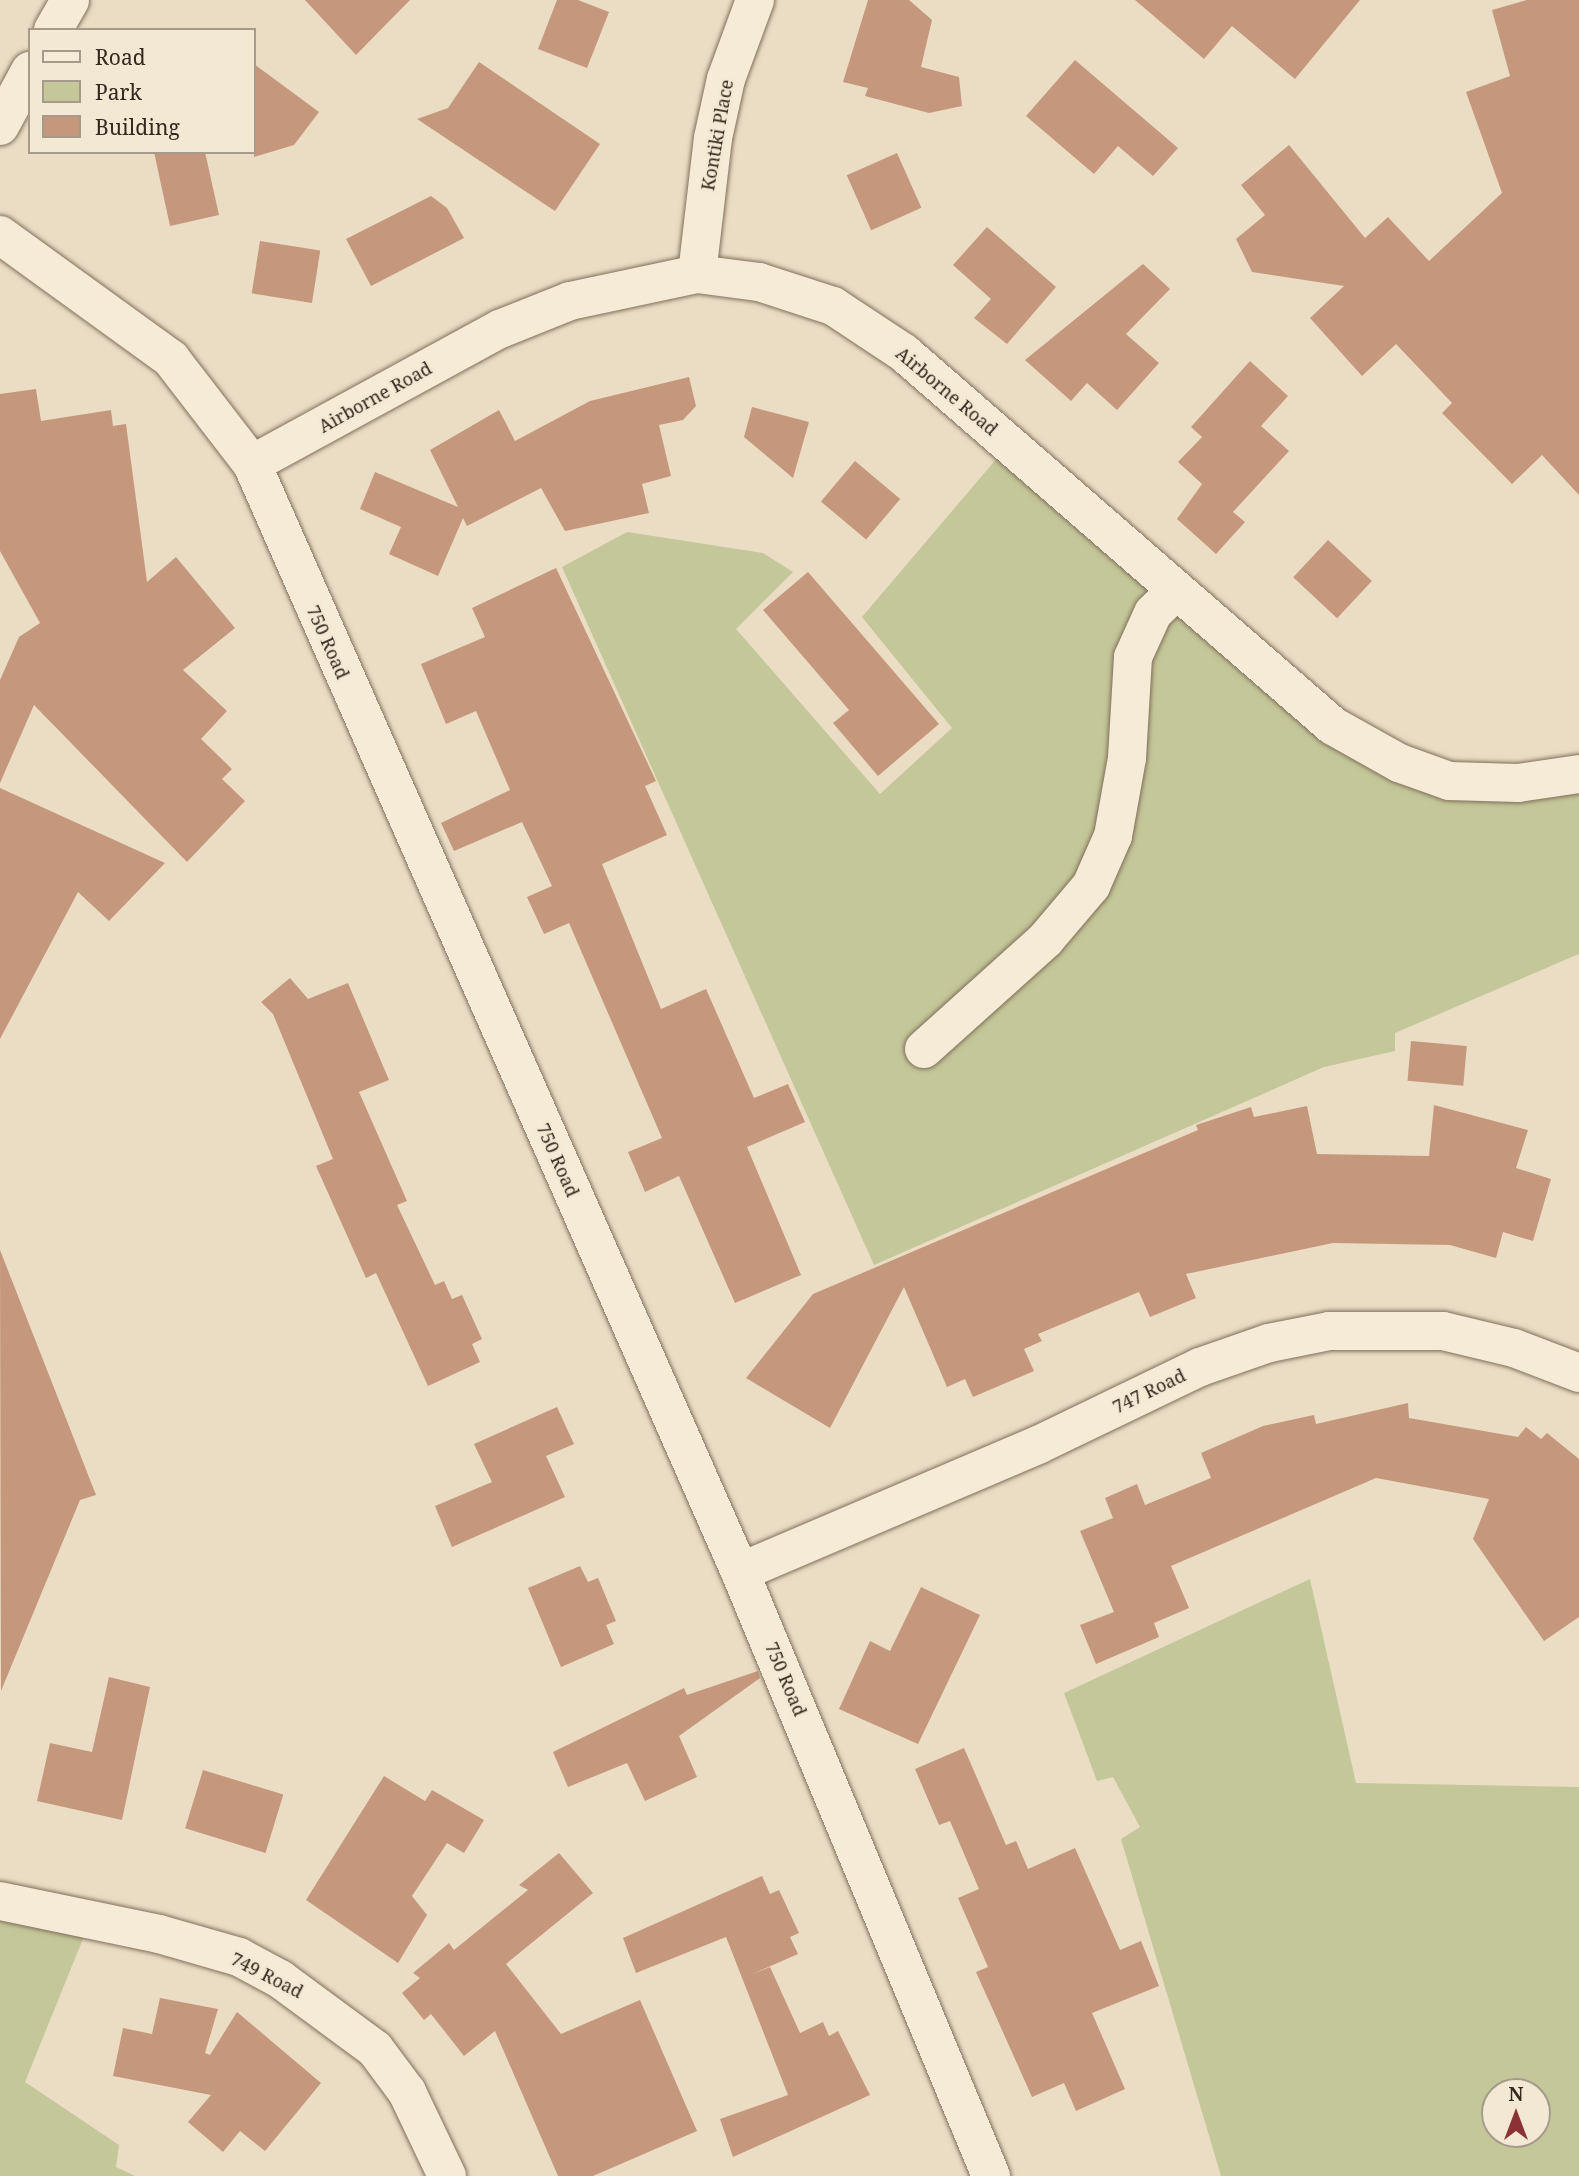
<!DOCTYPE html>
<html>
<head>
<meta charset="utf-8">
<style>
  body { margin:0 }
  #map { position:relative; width:1579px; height:2176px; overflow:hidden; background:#eaddc4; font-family:"Noto Serif",serif }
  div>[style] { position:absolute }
  .green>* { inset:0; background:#c3c799 }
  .building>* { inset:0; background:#c5987d; transform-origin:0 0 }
  .roads { filter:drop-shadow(0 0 2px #836f5c) drop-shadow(0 0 2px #836f5c) }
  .minor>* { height:38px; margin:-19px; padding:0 19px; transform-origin:19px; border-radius:19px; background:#f5ebd6 }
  span { translate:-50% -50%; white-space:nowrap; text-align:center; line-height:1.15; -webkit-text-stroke:5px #f2e8d3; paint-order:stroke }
  .street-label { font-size:18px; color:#34281f }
  .legend { position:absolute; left:28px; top:28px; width:228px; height:126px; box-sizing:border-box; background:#f2e8d3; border:2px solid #a69b8b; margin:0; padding:9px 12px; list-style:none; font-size:21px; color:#34281f }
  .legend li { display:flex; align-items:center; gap:14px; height:35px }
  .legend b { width:35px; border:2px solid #a69b8b }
  .north { position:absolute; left:1481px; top:2078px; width:70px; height:70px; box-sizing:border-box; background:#f2e8d3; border:2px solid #a69b8b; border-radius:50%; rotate:0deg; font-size:19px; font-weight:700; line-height:28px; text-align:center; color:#34281f }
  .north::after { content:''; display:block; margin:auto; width:24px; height:32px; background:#8c3236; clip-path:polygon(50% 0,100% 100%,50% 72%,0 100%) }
</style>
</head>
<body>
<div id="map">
  <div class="green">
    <div style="clip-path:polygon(1009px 444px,1399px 765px,1579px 777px,1579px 954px,1395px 1033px,1395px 1051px,1324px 1067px,874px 1265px,562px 567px,627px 532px,763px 553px,793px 572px,736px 629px,880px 794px,952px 728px,862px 617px)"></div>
    <div style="clip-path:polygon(evenodd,1310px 1579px,1356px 1783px,1579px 1787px,1579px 2176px,1221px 2176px,1121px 1839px,1140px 1827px,1113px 1777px,1097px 1781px,1064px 1693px,1310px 1579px,1537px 2092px,1537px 2134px,1495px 2134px,1495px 2092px,1537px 2092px)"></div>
    <div style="clip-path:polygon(0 1900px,91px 1919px,25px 2082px,119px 2145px,116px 2167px,135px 2176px,0 2176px)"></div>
  </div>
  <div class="building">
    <div style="clip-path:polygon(305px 0,410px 0,356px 55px)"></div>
    <div style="clip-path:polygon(557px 0,578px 0,609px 12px,587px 68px,538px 49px)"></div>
    <div style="clip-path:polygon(868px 0,909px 0,932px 20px,921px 67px,959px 77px,962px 106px,929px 113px,865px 96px,868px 88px,843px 82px)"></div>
    <div style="clip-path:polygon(1135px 0,1360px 0,1295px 79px,1232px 26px,1204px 59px)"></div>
    <div style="clip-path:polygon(1527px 0,1579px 0,1579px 495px,1542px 455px,1512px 484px,1442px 413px,1452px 403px,1396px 344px,1362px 376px,1310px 318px,1344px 286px,1252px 272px,1236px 239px,1265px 215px,1241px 185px,1289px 145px,1365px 238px,1388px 217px,1429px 261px,1502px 193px,1466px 92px,1510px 76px,1492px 10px)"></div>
    <div style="clip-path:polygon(1075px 60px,1178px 148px,1153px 176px,1118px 146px,1094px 174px,1026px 116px)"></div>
    <div style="clip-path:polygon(479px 62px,600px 144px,555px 211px,417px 119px,448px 108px)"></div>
    <div style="clip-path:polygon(254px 64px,319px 112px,294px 145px,254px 157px)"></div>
    <div style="clip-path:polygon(154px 152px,205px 152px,219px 215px,170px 226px)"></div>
    <div style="left:897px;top:153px;width:60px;height:55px;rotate:66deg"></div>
    <div style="clip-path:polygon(431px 196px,447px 208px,464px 238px,371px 286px,346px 239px)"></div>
    <div style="clip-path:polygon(987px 227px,1056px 287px,1007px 344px,974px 318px,991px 299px,953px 265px)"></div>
    <div style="left:260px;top:241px;width:61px;height:53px;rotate:9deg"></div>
    <div style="clip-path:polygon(1143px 264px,1170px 289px,1126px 334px,1159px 363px,1117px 410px,1087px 383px,1071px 401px,1025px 360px)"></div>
    <div style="clip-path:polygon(1250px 361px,1288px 396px,1261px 426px,1289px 451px,1233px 512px,1245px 522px,1216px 554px,1177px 519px,1202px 484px,1178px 462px,1202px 437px,1191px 427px)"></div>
    <div style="clip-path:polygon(689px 377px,696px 406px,683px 420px,659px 425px,671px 476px,642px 484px,649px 513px,565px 531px,541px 488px,467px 526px,463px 518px,438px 576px,389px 554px,401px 527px,360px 509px,375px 472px,458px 507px,430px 450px,499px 410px,515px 441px,590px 401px)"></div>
    <div style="clip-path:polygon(36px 389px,41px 421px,111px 410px,113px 426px,126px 424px,147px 582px,176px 557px,235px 628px,183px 670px,227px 711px,201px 739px,232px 769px,222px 779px,245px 801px,187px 862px,34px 705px,0 783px,0 680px,19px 637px,40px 623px,0 551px,0 394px)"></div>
    <div style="clip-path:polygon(752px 407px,809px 422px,793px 478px,744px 437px)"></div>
    <div style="left:855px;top:461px;width:59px;height:53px;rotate:40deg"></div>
    <div style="left:1328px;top:540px;width:60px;height:51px;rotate:43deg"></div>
    <div style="clip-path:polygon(556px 568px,656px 781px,645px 786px,667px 835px,602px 864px,661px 1009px,706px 989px,754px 1098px,788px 1084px,805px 1122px,747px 1147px,801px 1275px,735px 1303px,679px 1176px,645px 1192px,628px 1152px,662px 1138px,569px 923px,544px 934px,527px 897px,552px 886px,522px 822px,454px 851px,441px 823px,510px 790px,476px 711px,446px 724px,421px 664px,485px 637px,472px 608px)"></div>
    <div style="clip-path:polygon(808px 572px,939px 724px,878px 776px,833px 723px,849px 710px,763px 610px)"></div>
    <div style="clip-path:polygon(0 788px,165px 863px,109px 921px,78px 892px,0 1039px)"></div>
    <div style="clip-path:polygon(290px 978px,308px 999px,348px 983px,389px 1080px,359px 1092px,407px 1201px,397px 1205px,435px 1285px,444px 1281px,452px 1299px,462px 1295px,482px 1339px,472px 1344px,480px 1362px,428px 1386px,376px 1273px,366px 1278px,316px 1166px,333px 1159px,273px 1014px,261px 1002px)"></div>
    <div style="left:1411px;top:1041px;width:56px;height:40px;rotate:5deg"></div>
    <div style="clip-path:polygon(1434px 1105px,1528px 1130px,1516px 1168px,1551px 1179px,1533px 1241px,1503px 1232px,1496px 1258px,1450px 1245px,1333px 1243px,1186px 1274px,1196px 1298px,1150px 1317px,1139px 1292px,1038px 1334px,1042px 1341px,1024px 1349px,1034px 1371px,973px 1397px,965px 1379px,947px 1387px,904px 1287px,830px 1428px,746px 1378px,813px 1294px,1198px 1130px,1196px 1125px,1251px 1107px,1254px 1117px,1307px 1106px,1317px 1154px,1429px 1156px)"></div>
    <div style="clip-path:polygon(0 1250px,96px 1495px,80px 1500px,1px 1691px)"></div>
    <div style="clip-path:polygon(1408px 1403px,1409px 1418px,1518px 1437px,1526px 1427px,1541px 1439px,1547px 1433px,1579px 1459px,1579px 1617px,1544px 1641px,1473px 1539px,1489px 1499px,1376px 1478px,1171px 1566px,1189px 1608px,1154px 1623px,1159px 1637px,1096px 1664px,1080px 1625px,1114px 1612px,1080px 1531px,1113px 1518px,1105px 1498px,1137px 1484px,1145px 1505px,1211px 1478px,1201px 1453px,1263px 1426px,1314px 1415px,1316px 1424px)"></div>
    <div style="clip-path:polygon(557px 1407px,574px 1444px,546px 1456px,565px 1497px,452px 1547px,435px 1506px,492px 1482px,474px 1444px)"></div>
    <div style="clip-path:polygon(580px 1566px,588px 1582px,598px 1578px,616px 1621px,606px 1625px,614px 1644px,561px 1667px,528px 1588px)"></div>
    <div style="clip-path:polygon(921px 1587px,980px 1615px,918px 1744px,839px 1709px,870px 1641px,890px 1651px)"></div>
    <div style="clip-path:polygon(758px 1671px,760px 1678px,679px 1736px,697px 1777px,645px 1801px,627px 1763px,568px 1787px,553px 1752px,684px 1688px,687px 1695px)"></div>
    <div style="clip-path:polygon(109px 1677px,150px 1687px,122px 1820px,37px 1801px,50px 1743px,92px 1752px)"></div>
    <div style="clip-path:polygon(964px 1748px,1006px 1845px,1016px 1841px,1028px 1869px,1075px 1848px,1120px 1950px,1141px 1941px,1159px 1986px,1092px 2013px,1125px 2089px,1076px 2111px,1064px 2083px,1032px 2097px,976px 1972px,988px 1967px,958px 1898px,979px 1889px,950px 1821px,939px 1825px,915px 1769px)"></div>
    <div style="left:203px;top:1770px;width:84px;height:61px;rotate:17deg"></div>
    <div style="clip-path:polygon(384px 1776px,425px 1801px,432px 1790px,484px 1820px,464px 1853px,447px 1843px,412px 1896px,427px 1915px,398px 1963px,306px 1900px)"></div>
    <div style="clip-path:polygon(559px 1853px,593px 1893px,506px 1964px,561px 2034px,640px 2000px,697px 2131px,593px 2176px,558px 2176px,495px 2031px,464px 2056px,431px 2014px,424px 2020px,402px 1993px,420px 1978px,413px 1973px,449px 1943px,454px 1950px,528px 1890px,519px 1885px)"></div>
    <div style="clip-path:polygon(762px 1876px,770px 1894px,779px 1890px,799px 1933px,790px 1937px,798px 1954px,750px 1975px,770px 1967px,800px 2033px,823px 2022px,829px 2036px,838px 2031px,870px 2095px,733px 2157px,720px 2119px,788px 2095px,726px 1937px,636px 1973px,623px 1938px)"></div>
    <div style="clip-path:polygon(160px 1998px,218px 2009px,205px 2053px,210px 2055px,237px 2012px,321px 2083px,265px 2151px,240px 2131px,223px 2152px,188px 2122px,211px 2095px,113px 2076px,123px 2028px,152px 2034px)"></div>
  </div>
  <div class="roads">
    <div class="minor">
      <div style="left:53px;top:30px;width:34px;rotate:-60deg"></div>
      <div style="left:0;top:126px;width:63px;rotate:-61.4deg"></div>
      <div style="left:0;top:235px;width:211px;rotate:35.9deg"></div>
      <div style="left:171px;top:359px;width:133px;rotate:52.4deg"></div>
      <div style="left:252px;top:464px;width:1211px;rotate:66.23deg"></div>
      <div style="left:740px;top:1572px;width:654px;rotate:67.43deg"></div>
      <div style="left:697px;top:274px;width:137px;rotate:-83.3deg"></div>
      <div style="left:713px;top:138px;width:60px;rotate:-77.6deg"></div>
      <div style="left:726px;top:79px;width:84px;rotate:-69.8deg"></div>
      <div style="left:252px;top:464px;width:282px;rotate:-28.6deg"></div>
      <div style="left:500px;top:329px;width:75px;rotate:-21.8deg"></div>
      <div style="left:570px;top:301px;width:130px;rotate:-12deg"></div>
      <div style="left:697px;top:274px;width:63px;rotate:7.4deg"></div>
      <div style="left:759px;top:282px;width:78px;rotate:18deg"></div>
      <div style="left:833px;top:306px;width:85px;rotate:33.5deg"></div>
      <div style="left:904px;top:353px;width:568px;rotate:41.01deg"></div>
      <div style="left:1333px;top:726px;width:76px;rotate:29.3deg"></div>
      <div style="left:1399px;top:763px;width:53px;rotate:19.8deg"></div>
      <div style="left:1449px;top:781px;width:69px;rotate:1.7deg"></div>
      <div style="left:1518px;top:783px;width:62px;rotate:-8.4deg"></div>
      <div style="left:924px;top:1049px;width:164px;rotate:-42deg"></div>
      <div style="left:1046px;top:939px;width:70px;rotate:-49.7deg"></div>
      <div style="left:1091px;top:886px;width:55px;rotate:-66.3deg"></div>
      <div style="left:1113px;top:836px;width:79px;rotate:-79.8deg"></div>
      <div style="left:1127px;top:758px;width:101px;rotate:-86.6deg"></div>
      <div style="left:1133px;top:657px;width:48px;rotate:-65.6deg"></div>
      <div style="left:1153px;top:613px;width:32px;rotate:-44deg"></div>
      <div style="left:740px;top:1572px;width:324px;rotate:-23.1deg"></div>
      <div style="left:1038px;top:1445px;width:180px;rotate:-25.7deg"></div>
      <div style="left:1200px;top:1367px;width:73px;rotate:-19.2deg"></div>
      <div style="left:1269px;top:1343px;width:61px;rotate:-11.3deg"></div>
      <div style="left:1329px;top:1331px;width:114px"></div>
      <div style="left:1443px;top:1331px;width:73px;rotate:13.5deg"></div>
      <div style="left:1514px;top:1348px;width:70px;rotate:21deg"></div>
      <div style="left:0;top:1901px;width:162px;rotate:11.7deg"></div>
      <div style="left:159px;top:1934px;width:83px;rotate:16deg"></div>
      <div style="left:239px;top:1957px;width:47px;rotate:28.2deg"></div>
      <div style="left:280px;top:1979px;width:118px;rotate:36.4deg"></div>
      <div style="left:375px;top:2049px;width:54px;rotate:53.3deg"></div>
      <div style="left:407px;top:2092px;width:93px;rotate:64.5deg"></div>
    </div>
  </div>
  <div class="street-label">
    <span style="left:717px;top:135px;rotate:-80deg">Kontiki Place</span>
    <span style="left:947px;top:391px;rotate:40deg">Airborne Road</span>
    <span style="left:375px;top:397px;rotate:-29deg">Airborne Road</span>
    <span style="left:328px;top:642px;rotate:66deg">750 Road</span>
    <span style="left:558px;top:1160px;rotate:66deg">750 Road</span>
    <span style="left:1149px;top:1391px;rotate:-26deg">747 Road</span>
    <span style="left:786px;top:1679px;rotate:67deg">750 Road</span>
    <span style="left:267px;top:1975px;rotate:27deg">749 Road</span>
  </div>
  <ul class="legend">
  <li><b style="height:9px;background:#f5ebd6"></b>Road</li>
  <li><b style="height:19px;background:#c3c799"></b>Park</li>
  <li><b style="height:19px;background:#c5987d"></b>Building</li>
  </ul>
  <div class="north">N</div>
</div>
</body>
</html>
